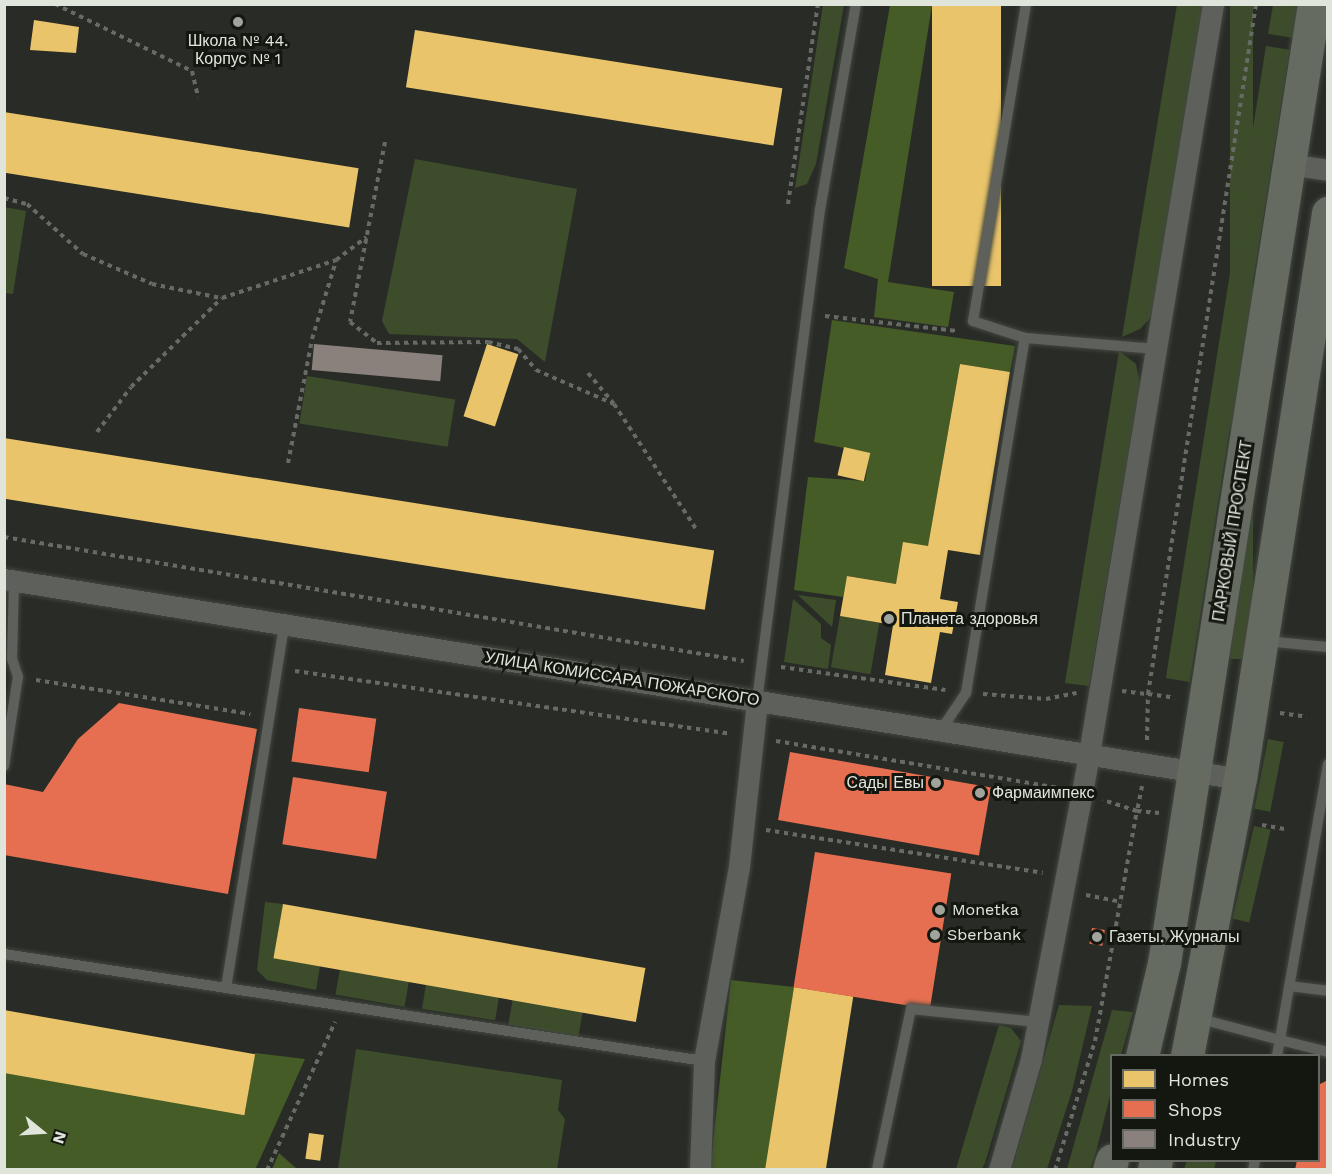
<!DOCTYPE html>
<html>
<head>
<meta charset="utf-8">
<style>
  body { margin:0 }
  #map { position:relative; width:1332px; height:1174px; overflow:hidden; background:#292c26; font-family:"Work Sans",sans-serif }
  div>[style] { position:absolute }
  .green>* { inset:0; background:#3d4d2b; transform-origin:0 0 }
  .forest>* { inset:0; background:#455c26 }
  .homes>* { inset:0; background:#e9c46a; transform-origin:0 0 }
  .shops>* { inset:0; background:#e76f51; transform-origin:0 0 }
  .industry>* { inset:0; background:#8a817c; transform-origin:0 0 }
  .path>* { height:4px; margin-top:-2px; transform-origin:0; background:repeating-linear-gradient(90deg,#686a65 0 4.5px,transparent 0 9px) }
  .roads { filter:drop-shadow(0 0 2px #434740) drop-shadow(0 0 2px #434740) }
  .lane>* { height:10px; margin:-5px; padding:0 5px; transform-origin:5px; border-radius:5px; background:#5e615b }
  .street>* { height:21px; margin:-10.5px; padding:0 10.5px; transform-origin:10.5px; border-radius:10.5px; background:#5e615b }
  .primary>* { height:33px; margin:-16.5px; padding:0 16.5px; transform-origin:16.5px; border-radius:16.5px; background:#666b61 }
  .dots>* { width:16px; height:16px; translate:-50% -50%; box-sizing:border-box; border:3px solid #141710; border-radius:50% }
  span { translate:-50% -50%; white-space:nowrap; text-align:center; line-height:1.15; -webkit-text-stroke:6px #141710; paint-order:stroke }
  .poi-label { font-size:16px; color:#e0e5dc }
  .left { translate:0 -50%; text-align:left }
  .right { translate:-100% -50%; text-align:right }
  .street-label { font-size:16px; color:#e0e5dc }
  .frame { position:absolute; inset:0; border:6px solid #e0e5dc; pointer-events:none }
  .legend { position:absolute; left:1110px; top:1054px; width:210px; height:108px; box-sizing:border-box; background:#141710; border:2px solid #666962; margin:0; padding:8px 10px; list-style:none; font-size:18px; color:#e0e5dc }
  .legend li { display:flex; align-items:center; gap:12px; height:30px }
  .legend b { width:30px; border:2px solid #666962 }
  .north { position:absolute; left:12px; top:1102px; width:60px; height:60px; -webkit-text-stroke:4px #141710; paint-order:stroke; rotate:108deg; font-size:16px; font-weight:700; line-height:24px; text-align:center; color:#e0e5dc }
  .north::after { content:''; display:block; margin:auto; width:21px; height:27px; background:#e0e5dc; clip-path:polygon(50% 0,100% 100%,50% 72%,0 100%) }
</style>
</head>
<body>
<div id="map">
  <div class="green">
    <div style="clip-path:polygon(823px 5px,844px 5px,816px 164px,807px 184px,795px 188px)"></div>
    <div style="clip-path:polygon(1177px 5px,1204px 5px,1152px 316px,1140px 329px,1122px 337px)"></div>
    <div style="left:1230px;top:5px;width:23px;height:654px"></div>
    <div style="clip-path:polygon(1273px 5px,1299px 5px,1294px 38px,1268px 34px)"></div>
    <div style="left:1266px;top:46px;width:24px;height:640px;rotate:9deg"></div>
    <div style="clip-path:polygon(415px 159px,577px 189px,545px 362px,517px 339px,389px 334px,382px 321px)"></div>
    <div style="clip-path:polygon(4px 207px,26px 211px,13px 294px,5px 293px)"></div>
    <div style="clip-path:polygon(1119px 351px,1136px 364px,1140px 384px,1089px 686px,1065px 683px)"></div>
    <div style="left:307px;top:376px;width:150px;height:48px;rotate:9deg"></div>
    <div style="clip-path:polygon(798px 595px,836px 600px,832px 627px)"></div>
    <div style="clip-path:polygon(793px 599px,821px 624px,821px 638px,831px 645px,828px 669px,784px 662px)"></div>
    <div style="left:840px;top:616px;width:40px;height:52px;rotate:10deg"></div>
    <div style="left:1268px;top:739px;width:16px;height:71px;rotate:11deg"></div>
    <div style="left:1254px;top:826px;width:17px;height:95px;rotate:13deg"></div>
    <div style="clip-path:polygon(265px 902px,283px 904px,274px 958px,320px 966px,316px 990px,267px 980px,257px 970px)"></div>
    <div style="left:340px;top:969px;width:70px;height:26px;rotate:10deg"></div>
    <div style="left:426px;top:984px;width:74px;height:25px;rotate:9deg"></div>
    <div style="left:513px;top:998px;width:71px;height:27px;rotate:10deg"></div>
    <div style="clip-path:polygon(1059px 1005px,1092px 1006px,1072px 1091px,1047px 1169px,1012px 1169px)"></div>
    <div style="clip-path:polygon(1112px 1010px,1133px 1012px,1121px 1055px,1112px 1056px,1111px 1092px,1096px 1152px,1090px 1169px,1067px 1169px)"></div>
    <div style="clip-path:polygon(999px 1025px,1011px 1028px,1021px 1041px,985px 1163px,982px 1169px,956px 1169px)"></div>
    <div style="clip-path:polygon(356px 1049px,562px 1080px,558px 1110px,565px 1119px,557px 1169px,338px 1169px)"></div>
    <div style="clip-path:polygon(1187px 1161px,1187px 1160px,1216px 1161px,1214px 1169px,1184px 1169px)"></div>
  </div>
  <div class="forest">
    <div style="clip-path:polygon(890px 5px,932px 5px,888px 282px,954px 292px,948px 327px,874px 317px,878px 279px,844px 268px)"></div>
    <div style="clip-path:polygon(832px 320px,1015px 346px,1010px 372px,960px 364px,928px 546px,896px 584px,848px 576px,843px 597px,794px 590px,808px 477px,865px 481px,870px 453px,814px 442px)"></div>
    <div style="clip-path:polygon(731px 980px,794px 987px,766px 1169px,710px 1170px)"></div>
    <div style="clip-path:polygon(255px 1053px,305px 1059px,255px 1170px,5px 1169px,4px 1072px,245px 1112px)"></div>
    <div style="clip-path:polygon(279px 1153px,297px 1169px,272px 1169px)"></div>
  </div>
  <div class="homes">
    <div style="left:932px;top:4px;width:69px;height:282px"></div>
    <div style="clip-path:polygon(34px 20px,79px 27px,76px 53px,30px 50px)"></div>
    <div style="left:415px;top:30px;width:372px;height:58px;rotate:9deg"></div>
    <div style="left:4px;top:112px;width:359px;height:60px;rotate:9deg"></div>
    <div style="left:487px;top:344px;width:33px;height:76px;rotate:18deg"></div>
    <div style="clip-path:polygon(960px 364px,1010px 372px,980px 555px,948px 550px,940px 599px,958px 602px,952px 634px,940px 632px,931px 683px,885px 675px,893px 625px,840px 616px,847px 576px,896px 584px,903px 542px,928px 546px)"></div>
    <div style="left:4px;top:438px;width:719px;height:60px;rotate:9deg"></div>
    <div style="left:844px;top:447px;width:27px;height:29px;rotate:13deg"></div>
    <div style="left:283px;top:904px;width:368px;height:55px;rotate:10deg"></div>
    <div style="left:794px;top:987px;width:60px;height:185px;rotate:9deg"></div>
    <div style="left:4px;top:1010px;width:255px;height:62px;rotate:10deg"></div>
    <div style="left:309px;top:1133px;width:15px;height:26px;rotate:8deg"></div>
  </div>
  <div class="shops">
    <div style="clip-path:polygon(119px 703px,257px 729px,228px 894px,4px 855px,4px 784px,43px 792px,78px 739px)"></div>
    <div style="left:299px;top:708px;width:78px;height:54px;rotate:8deg"></div>
    <div style="left:790px;top:752px;width:204px;height:69px;rotate:10deg"></div>
    <div style="left:293px;top:777px;width:95px;height:68px;rotate:9deg"></div>
    <div style="left:815px;top:852px;width:138px;height:137px;rotate:9deg"></div>
    <div style="left:1092px;top:928px;width:13px;height:16px;rotate:9deg"></div>
    <div style="clip-path:polygon(1328px 1080px,1328px 1170px,1295px 1170px,1297px 1160px,1318px 1160px,1318px 1085px)"></div>
  </div>
  <div class="industry">
    <div style="left:314px;top:344px;width:129px;height:26px;rotate:5deg"></div>
  </div>
  <div class="path">
    <div style="left:55px;top:4px;width:153px;rotate:26.1deg"></div>
    <div style="left:192px;top:71px;width:27px;rotate:77deg"></div>
    <div style="left:385px;top:142px;width:183px;rotate:101deg"></div>
    <div style="left:350px;top:322px;width:34px;rotate:38deg"></div>
    <div style="left:377px;top:343px;width:111px;rotate:-0.5deg"></div>
    <div style="left:488px;top:342px;width:31px;rotate:13deg"></div>
    <div style="left:518px;top:349px;width:28px;rotate:49deg"></div>
    <div style="left:536px;top:370px;width:85px;rotate:23.6deg"></div>
    <div style="left:4px;top:198px;width:24px;rotate:15deg"></div>
    <div style="left:27px;top:204px;width:75px;rotate:41.8deg"></div>
    <div style="left:83px;top:254px;width:75px;rotate:23.5deg"></div>
    <div style="left:152px;top:284px;width:70px;rotate:11.5deg"></div>
    <div style="left:788px;top:204px;width:202px;rotate:-81.5deg"></div>
    <div style="left:825px;top:316px;width:133px;rotate:6.5deg"></div>
    <div style="left:588px;top:373px;width:40px;rotate:50deg"></div>
    <div style="left:614px;top:404px;width:149px;rotate:56.7deg"></div>
    <div style="left:97px;top:432px;width:56px;rotate:-52.9deg"></div>
    <div style="left:131px;top:387px;width:127px;rotate:-44.4deg"></div>
    <div style="left:222px;top:298px;width:120px;rotate:-18.4deg"></div>
    <div style="left:336px;top:260px;width:38px;rotate:-37deg"></div>
    <div style="left:288px;top:463px;width:126px;rotate:-79deg"></div>
    <div style="left:312px;top:339px;width:82px;rotate:-72.9deg"></div>
    <div style="left:4px;top:537px;width:750px;rotate:9.51deg"></div>
    <div style="left:781px;top:667px;width:166px;rotate:8deg"></div>
    <div style="left:295px;top:671px;width:440px;rotate:8.2deg"></div>
    <div style="left:36px;top:680px;width:217px;rotate:9deg"></div>
    <div style="left:1122px;top:691px;width:26px;rotate:7deg"></div>
    <div style="left:1148px;top:694px;width:698px;rotate:-81.1deg"></div>
    <div style="left:983px;top:694px;width:63px;rotate:4.5deg"></div>
    <div style="left:1046px;top:699px;width:31px;rotate:-11deg"></div>
    <div style="left:1280px;top:713px;width:27px;rotate:8deg"></div>
    <div style="left:1147px;top:740px;width:46px;rotate:-88.8deg"></div>
    <div style="left:1148px;top:694px;width:27px;rotate:8deg"></div>
    <div style="left:776px;top:741px;width:287px;rotate:9.4deg"></div>
    <div style="left:1142px;top:786px;width:25px;rotate:101deg"></div>
    <div style="left:1137px;top:811px;width:22px;rotate:5deg"></div>
    <div style="left:1262px;top:825px;width:23px;rotate:10deg"></div>
    <div style="left:766px;top:830px;width:280px;rotate:8.8deg"></div>
    <div style="left:1086px;top:895px;width:36px;rotate:11deg"></div>
    <div style="left:267px;top:1170px;width:163px;rotate:-65.3deg"></div>
    <div style="left:1055px;top:1170px;width:135px;rotate:-72.8deg"></div>
    <div style="left:1095px;top:1041px;width:234px;rotate:-79.7deg"></div>
    <div style="left:1137px;top:811px;width:36px;rotate:-162deg"></div>
  </div>
  <div class="roads">
    <div class="lane">
      <div style="left:1025px;top:338px;width:55px;rotate:-161.9deg"></div>
      <div style="left:973px;top:321px;width:321px;rotate:-80.5deg"></div>
      <div style="left:1265px;top:641px;width:63px;rotate:5.4deg"></div>
      <div style="left:757px;top:701px;width:495px;rotate:-82.7deg"></div>
      <div style="left:820px;top:210px;width:209px;rotate:-80.1deg"></div>
      <div style="left:941px;top:730px;width:45px;rotate:-56deg"></div>
      <div style="left:966px;top:693px;width:360px;rotate:-80.6deg"></div>
      <div style="left:1025px;top:338px;width:132px;rotate:4.8deg"></div>
      <div style="left:1328px;top:764px;width:280px;rotate:99.9deg"></div>
      <div style="left:1280px;top:1040px;width:49px;rotate:14deg"></div>
      <div style="left:4px;top:766px;width:90px;rotate:-81.1deg"></div>
      <div style="left:18px;top:677px;width:19px;rotate:-108deg"></div>
      <div style="left:12px;top:659px;width:79px;rotate:-88.5deg"></div>
      <div style="left:4px;top:954px;width:708px;rotate:8.69deg"></div>
      <div style="left:1289px;top:986px;width:39px;rotate:7deg"></div>
      <div style="left:226px;top:988px;width:369px;rotate:-80.9deg"></div>
      <div style="left:1197px;top:1018px;width:86px;rotate:14.8deg"></div>
      <div style="left:1280px;top:1040px;width:16px;rotate:101deg"></div>
      <div style="left:877px;top:1170px;width:165px;rotate:-78.1deg"></div>
      <div style="left:911px;top:1009px;width:127px;rotate:5.9deg"></div>
      <div style="left:1253px;top:1170px;width:10px;rotate:-79deg"></div>
    </div>
    <div class="street">
      <div style="left:1288px;top:164px;width:40px;rotate:8.5deg"></div>
      <div style="left:4px;top:579px;width:1252px;rotate:9.19deg"></div>
      <div style="left:700px;top:1170px;width:109px;rotate:-87.9deg"></div>
      <div style="left:704px;top:1061px;width:197px;rotate:-79.8deg"></div>
      <div style="left:739px;top:867px;width:167px;rotate:-83.8deg"></div>
      <div style="left:999px;top:1170px;width:116px;rotate:-73.9deg"></div>
      <div style="left:1031px;top:1059px;width:310px;rotate:-79.2deg"></div>
      <div style="left:1089px;top:754px;width:760px;rotate:-80.61deg"></div>
    </div>
    <div class="primary">
      <div style="left:1142px;top:1056px;width:96px;rotate:-76.7deg"></div>
      <div style="left:1164px;top:963px;width:971px;rotate:-81.11deg"></div>
      <div style="left:1187px;top:1056px;width:282px;rotate:-79.2deg"></div>
      <div style="left:1240px;top:779px;width:573px;rotate:-81.16deg"></div>
      <div style="left:1109px;top:1170px;width:10px;rotate:-73deg"></div>
      <div style="left:1154px;top:1170px;width:10px;rotate:-79deg"></div>
    </div>
  </div>
  <div class="dots">
    <div style="left:238px;top:22px;background:#a0a49c"></div>
    <div style="left:889px;top:619px;background:#a0a49c"></div>
    <div style="left:936px;top:783px;background:#a0a49c"></div>
    <div style="left:980px;top:793px;background:#a0a49c"></div>
    <div style="left:940px;top:910px;background:#a0a49c"></div>
    <div style="left:935px;top:935px;background:#a0a49c"></div>
    <div style="left:1097px;top:937px;background:#a0a49c"></div>
  </div>
  <div class="poi-label">
    <span style="left:238px;top:50px">Школа № 44.<br>Корпус № 1</span>
    <span class="left" style="left:901px;top:619px">Планета здоровья</span>
    <span class="right" style="left:924px;top:783px">Сады Евы</span>
    <span class="left" style="left:992px;top:793px">Фармаимпекс</span>
    <span class="left" style="left:952px;top:910px">Monetka</span>
    <span class="left" style="left:947px;top:935px">Sberbank</span>
    <span class="left" style="left:1109px;top:937px">Газеты. Журналы</span>
  </div>
  <div class="street-label">
    <span style="left:1233px;top:531px;rotate:-81deg">ПАРКОВЫЙ ПРОСПЕКТ</span>
    <span style="left:622px;top:679px;rotate:9deg">УЛИЦА КОМИССАРА ПОЖАРСКОГО</span>
  </div>
  <div class="frame"></div>
  <ul class="legend">
  <li><b style="height:16px;background:#e9c46a"></b>Homes</li>
  <li><b style="height:16px;background:#e76f51"></b>Shops</li>
  <li><b style="height:16px;background:#8a817c"></b>Industry</li>
  </ul>
  <div class="north">N</div>
</div>
</body>
</html>
